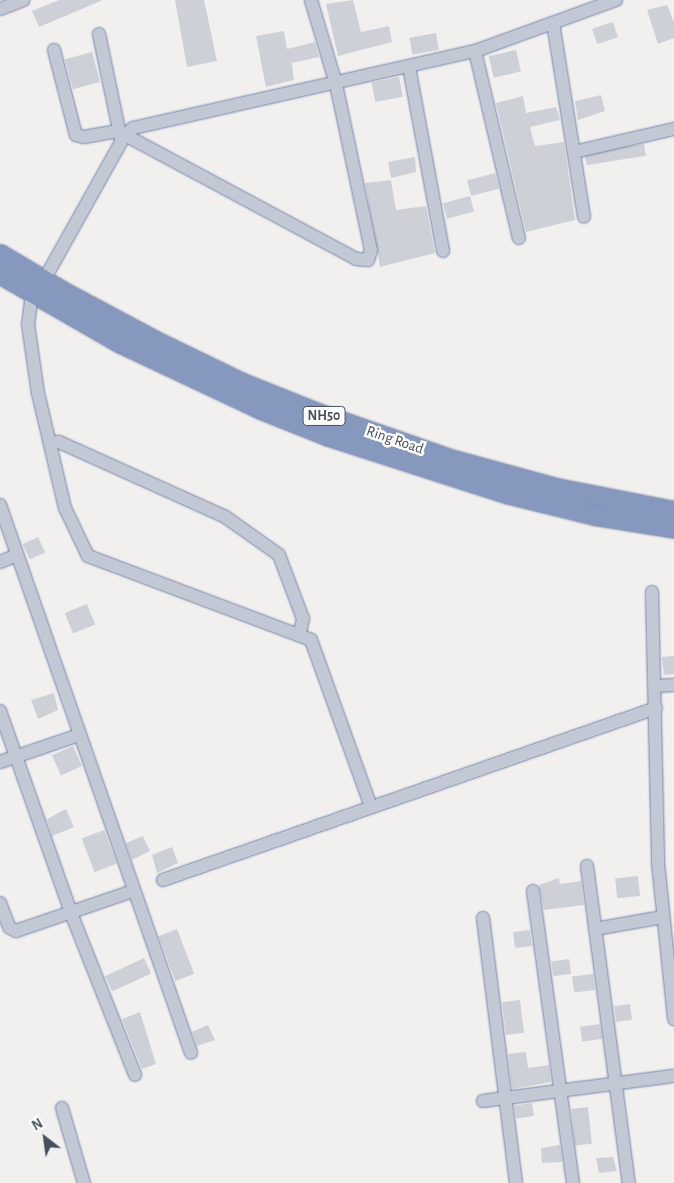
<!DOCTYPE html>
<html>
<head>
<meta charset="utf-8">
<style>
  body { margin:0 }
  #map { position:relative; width:674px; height:1183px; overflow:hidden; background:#f2f0ef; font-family:"Alegreya Sans",sans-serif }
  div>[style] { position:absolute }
  .building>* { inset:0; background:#ced0d7; transform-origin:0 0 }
  .roads { filter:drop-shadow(0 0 1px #7383a9) drop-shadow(0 0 1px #7383a9) }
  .minor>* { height:12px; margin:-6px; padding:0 6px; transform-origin:6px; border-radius:6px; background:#c3c9d4 }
  .highway>* { height:19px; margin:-9.5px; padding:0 9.5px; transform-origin:9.5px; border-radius:9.5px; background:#8798be }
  span { translate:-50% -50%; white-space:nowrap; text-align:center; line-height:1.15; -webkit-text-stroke:5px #fff; paint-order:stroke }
  .shield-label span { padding:1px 4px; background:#fff; border:1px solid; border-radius:4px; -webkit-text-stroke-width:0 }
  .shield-label { font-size:14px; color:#474f5d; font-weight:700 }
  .street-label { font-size:15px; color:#474f5d }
  .north { position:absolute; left:20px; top:1113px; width:50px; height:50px; -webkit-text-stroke:4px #fff; paint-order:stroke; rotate:330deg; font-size:14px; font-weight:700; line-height:20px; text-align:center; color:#474f5d }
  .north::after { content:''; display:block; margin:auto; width:18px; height:22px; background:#474f5d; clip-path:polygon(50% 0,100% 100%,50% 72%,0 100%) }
</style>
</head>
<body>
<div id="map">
  <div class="building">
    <div style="clip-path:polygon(59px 0,103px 0,39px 27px,32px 11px)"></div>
    <div style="clip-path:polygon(175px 0,204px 0,217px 61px,187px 67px)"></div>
    <div style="clip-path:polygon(353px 0,361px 32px,389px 26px,392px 42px,338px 56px,326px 4px)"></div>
    <div style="clip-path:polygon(667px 5px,674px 22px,674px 38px,658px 44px,647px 10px)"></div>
    <div style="left:613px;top:22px;width:16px;height:22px;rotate:72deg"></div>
    <div style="clip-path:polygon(284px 31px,287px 49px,315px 42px,319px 57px,292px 63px,294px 80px,266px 87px,256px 36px)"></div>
    <div style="left:436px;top:33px;width:17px;height:27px;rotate:80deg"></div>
    <div style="left:516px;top:50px;width:22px;height:28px;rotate:77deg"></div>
    <div style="left:92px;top:52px;width:31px;height:28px;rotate:75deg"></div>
    <div style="left:399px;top:77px;width:20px;height:28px;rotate:79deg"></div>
    <div style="clip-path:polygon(601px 95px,605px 111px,578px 120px,575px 101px)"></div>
    <div style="clip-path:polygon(523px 96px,526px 113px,556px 107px,560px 120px,530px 127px,535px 146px,564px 142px,575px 220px,526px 232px,496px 103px)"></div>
    <div style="left:644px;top:144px;width:12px;height:60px;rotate:81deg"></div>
    <div style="clip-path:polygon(415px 157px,416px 172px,391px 178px,388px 162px)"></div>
    <div style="left:495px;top:173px;width:16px;height:29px;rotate:75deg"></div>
    <div style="clip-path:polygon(391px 180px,396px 210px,426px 206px,435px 253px,380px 267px,365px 183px)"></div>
    <div style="left:470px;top:196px;width:16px;height:28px;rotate:75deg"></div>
    <div style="left:38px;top:537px;width:17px;height:17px;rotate:65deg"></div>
    <div style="left:87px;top:604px;width:22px;height:24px;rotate:68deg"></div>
    <div style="clip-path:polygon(674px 656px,674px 674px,664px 675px,662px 657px)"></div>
    <div style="clip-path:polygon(54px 693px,58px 710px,38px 719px,31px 700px)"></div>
    <div style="left:73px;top:746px;width:22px;height:23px;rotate:66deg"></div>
    <div style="clip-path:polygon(66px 809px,74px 827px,52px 836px,47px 819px)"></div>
    <div style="left:104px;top:830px;width:36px;height:24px;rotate:69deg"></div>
    <div style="clip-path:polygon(143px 836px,150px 851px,132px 860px,126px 843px)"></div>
    <div style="clip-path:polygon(172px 847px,178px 863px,157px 873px,152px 855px)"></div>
    <div style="left:638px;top:876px;width:20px;height:23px;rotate:84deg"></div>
    <div style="clip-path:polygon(559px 878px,560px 884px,581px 881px,584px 905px,544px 910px,539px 885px)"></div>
    <div style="left:177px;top:929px;width:48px;height:20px;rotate:69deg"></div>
    <div style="left:530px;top:930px;width:16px;height:17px;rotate:83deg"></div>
    <div style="left:144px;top:958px;width:17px;height:43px;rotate:65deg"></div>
    <div style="left:569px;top:959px;width:15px;height:18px;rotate:82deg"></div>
    <div style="left:593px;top:974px;width:16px;height:21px;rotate:83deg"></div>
    <div style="left:520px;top:1000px;width:33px;height:18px;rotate:83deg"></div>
    <div style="left:630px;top:1004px;width:16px;height:16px;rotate:83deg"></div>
    <div style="clip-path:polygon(140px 1012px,156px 1064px,142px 1069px,122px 1019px)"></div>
    <div style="left:600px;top:1024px;width:15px;height:20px;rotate:82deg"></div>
    <div style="clip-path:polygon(208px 1025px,215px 1040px,197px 1046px,192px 1032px)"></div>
    <div style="clip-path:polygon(526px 1052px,528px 1068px,549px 1065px,551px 1082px,512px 1089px,508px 1054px)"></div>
    <div style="left:532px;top:1103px;width:13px;height:18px;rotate:81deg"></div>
    <div style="left:588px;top:1107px;width:37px;height:17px;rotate:84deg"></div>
    <div style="clip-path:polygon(560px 1145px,562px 1162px,542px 1163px,541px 1148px)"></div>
    <div style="clip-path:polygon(613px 1157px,617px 1171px,599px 1173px,596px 1158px)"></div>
  </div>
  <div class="roads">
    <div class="minor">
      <div style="left:0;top:9px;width:25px;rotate:-21deg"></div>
      <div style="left:553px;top:23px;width:196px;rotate:80.9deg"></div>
      <div style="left:99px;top:34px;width:107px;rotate:78.2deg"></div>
      <div style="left:54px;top:50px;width:88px;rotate:75.5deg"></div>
      <div style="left:76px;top:135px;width:8px;rotate:14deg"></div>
      <div style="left:84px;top:137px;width:36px;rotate:-10deg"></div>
      <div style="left:475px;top:51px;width:192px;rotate:76.8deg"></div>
      <div style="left:409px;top:67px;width:187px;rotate:79.5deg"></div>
      <div style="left:125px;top:135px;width:262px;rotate:28.2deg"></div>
      <div style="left:356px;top:259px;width:12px;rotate:5deg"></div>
      <div style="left:368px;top:260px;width:10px;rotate:-73deg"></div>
      <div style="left:371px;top:250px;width:170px;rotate:-101.9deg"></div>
      <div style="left:336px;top:84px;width:88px;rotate:-106.6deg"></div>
      <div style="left:574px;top:152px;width:103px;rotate:-13deg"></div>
      <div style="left:44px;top:280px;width:166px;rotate:-60.8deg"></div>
      <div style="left:125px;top:135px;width:11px;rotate:-41deg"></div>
      <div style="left:133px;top:128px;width:351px;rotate:-12.7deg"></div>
      <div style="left:475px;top:51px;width:150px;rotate:-19.9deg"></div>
      <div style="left:32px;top:293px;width:31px;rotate:97deg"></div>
      <div style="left:28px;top:324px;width:70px;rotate:81.8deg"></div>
      <div style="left:38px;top:393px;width:118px;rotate:76.8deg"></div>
      <div style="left:65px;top:508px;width:53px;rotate:64.4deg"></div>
      <div style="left:88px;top:556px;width:238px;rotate:20.6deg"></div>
      <div style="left:311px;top:640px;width:177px;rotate:70.2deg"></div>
      <div style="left:50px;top:443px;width:9px;rotate:-6deg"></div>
      <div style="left:59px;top:442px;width:181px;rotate:24.2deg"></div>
      <div style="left:224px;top:516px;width:67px;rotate:35.3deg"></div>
      <div style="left:279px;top:555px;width:68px;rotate:69.4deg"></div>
      <div style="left:303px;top:619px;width:17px;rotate:103deg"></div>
      <div style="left:0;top:505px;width:580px;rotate:70.78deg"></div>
      <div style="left:0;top:562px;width:18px;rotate:-22deg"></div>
      <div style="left:652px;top:592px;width:271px;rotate:88.7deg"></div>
      <div style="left:658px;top:863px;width:157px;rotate:84.1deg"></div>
      <div style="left:655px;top:686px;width:19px;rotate:-3deg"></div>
      <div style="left:0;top:711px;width:214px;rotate:70.6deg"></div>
      <div style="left:71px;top:913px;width:174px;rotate:68.4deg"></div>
      <div style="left:0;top:762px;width:83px;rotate:-18.9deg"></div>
      <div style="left:587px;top:866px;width:320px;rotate:82.5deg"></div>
      <div style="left:163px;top:880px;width:522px;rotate:-19.23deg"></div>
      <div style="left:533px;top:891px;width:295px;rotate:82.2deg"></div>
      <div style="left:0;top:903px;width:26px;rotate:69deg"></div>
      <div style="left:9px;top:927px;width:8px;rotate:30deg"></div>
      <div style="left:16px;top:931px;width:124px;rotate:-18.9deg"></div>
      <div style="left:483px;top:918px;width:267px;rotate:82.9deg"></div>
      <div style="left:595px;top:929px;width:69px;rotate:-10deg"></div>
      <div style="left:483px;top:1101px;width:193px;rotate:-7.5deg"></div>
      <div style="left:62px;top:1108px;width:78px;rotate:73.7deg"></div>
    </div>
    <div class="highway">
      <div style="left:0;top:254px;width:74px;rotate:30.7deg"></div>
      <div style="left:64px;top:292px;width:104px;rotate:28deg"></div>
      <div style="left:156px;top:341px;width:97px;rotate:25.8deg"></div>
      <div style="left:243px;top:383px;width:81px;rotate:21.8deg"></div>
      <div style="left:318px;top:413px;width:144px;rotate:19.1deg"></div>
      <div style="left:454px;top:460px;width:107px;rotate:15.2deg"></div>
      <div style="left:557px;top:488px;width:119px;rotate:11.1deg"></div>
      <div style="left:0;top:274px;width:138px;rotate:29.9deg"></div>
      <div style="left:120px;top:343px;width:155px;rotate:25.2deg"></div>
      <div style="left:260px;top:409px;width:73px;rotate:21.7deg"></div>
      <div style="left:328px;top:436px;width:190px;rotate:17.8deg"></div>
      <div style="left:509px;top:494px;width:88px;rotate:13.9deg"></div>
      <div style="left:594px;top:515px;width:81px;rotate:9.2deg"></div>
    </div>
  </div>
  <div class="shield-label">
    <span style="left:324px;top:416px">NH50</span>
  </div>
  <div class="street-label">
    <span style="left:395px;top:440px;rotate:19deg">Ring Road</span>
  </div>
  <div class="north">N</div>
</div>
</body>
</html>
